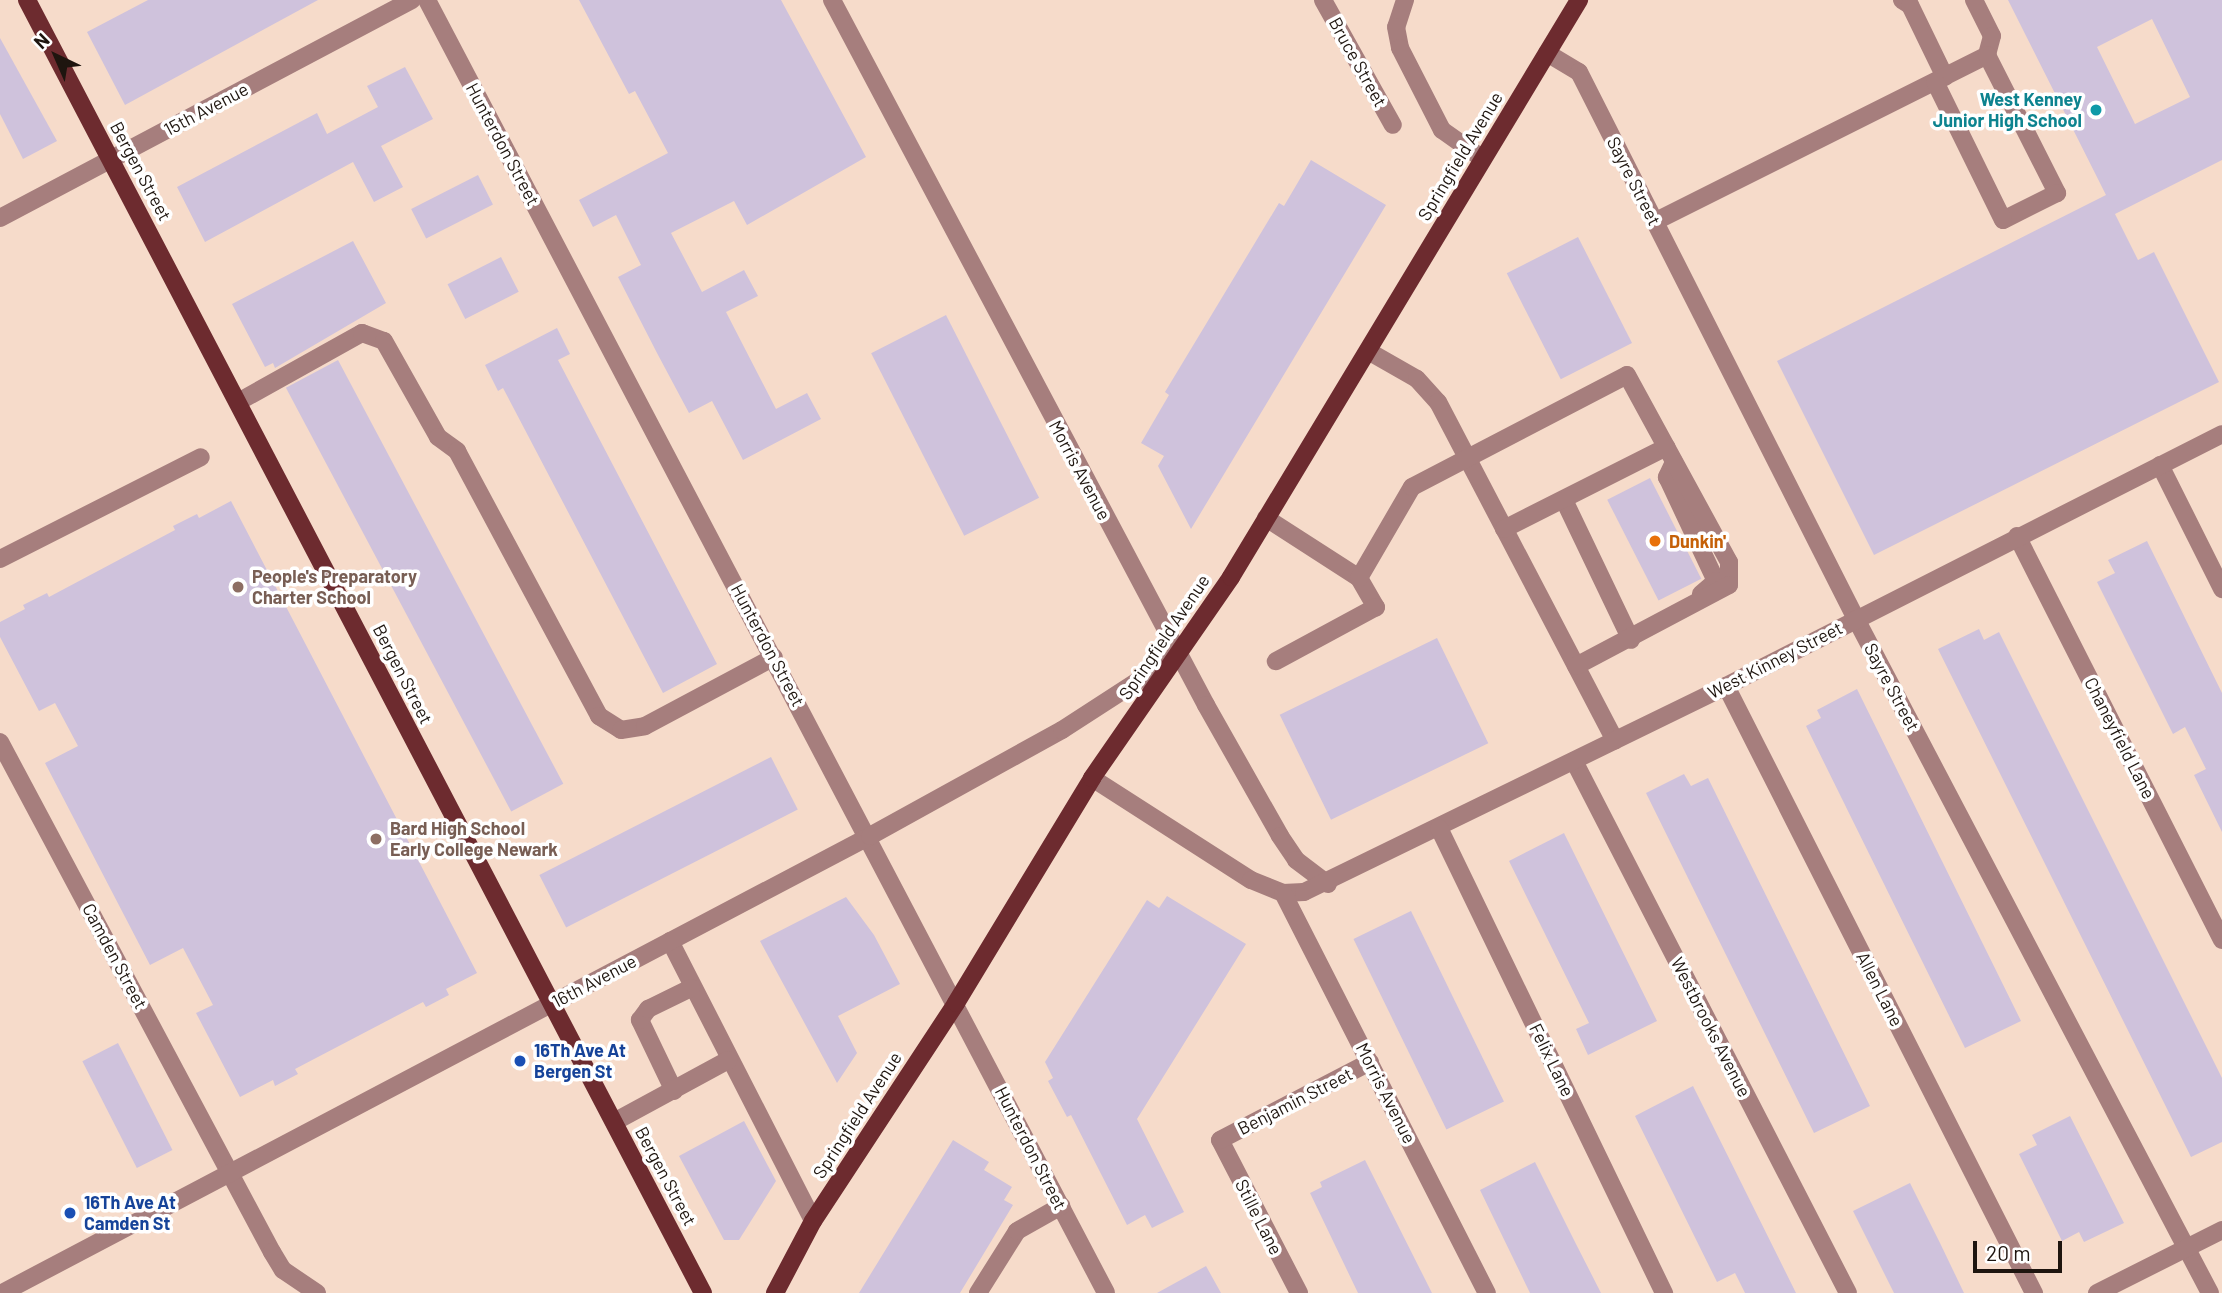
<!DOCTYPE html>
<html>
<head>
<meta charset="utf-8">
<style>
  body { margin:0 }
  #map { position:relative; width:2222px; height:1293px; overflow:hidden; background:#f6dbca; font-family:Barlow,sans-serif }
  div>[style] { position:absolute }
  .building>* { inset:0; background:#cfc2dc; transform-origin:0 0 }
  .minor>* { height:18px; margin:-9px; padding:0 9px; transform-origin:9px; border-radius:9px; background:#a67e7d }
  .major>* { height:18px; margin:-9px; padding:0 9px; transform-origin:9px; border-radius:9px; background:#6d2b2f }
  .dots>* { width:19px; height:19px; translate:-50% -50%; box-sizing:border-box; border:4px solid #fff; border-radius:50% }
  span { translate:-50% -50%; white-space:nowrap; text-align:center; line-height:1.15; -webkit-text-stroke:7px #fff; paint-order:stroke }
  .street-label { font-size:18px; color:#1e150f }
  .culture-label { font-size:18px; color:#0d838f; font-weight:700 }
  .right { translate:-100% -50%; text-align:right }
  .food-label { font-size:18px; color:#c56008; font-weight:700 }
  .left { translate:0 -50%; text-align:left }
  .education-label { font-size:18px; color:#785e54; font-weight:700 }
  .transit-label { font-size:18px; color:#164399; font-weight:700 }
  .north { position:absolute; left:21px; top:21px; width:70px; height:70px; -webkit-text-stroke:5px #fff; paint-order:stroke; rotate:316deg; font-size:19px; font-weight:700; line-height:28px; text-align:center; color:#1e150f }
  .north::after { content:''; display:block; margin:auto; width:24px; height:32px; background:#1e150f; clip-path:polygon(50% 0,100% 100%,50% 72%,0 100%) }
  .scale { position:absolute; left:1973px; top:1241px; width:89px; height:32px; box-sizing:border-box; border:4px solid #1e150f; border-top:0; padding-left:9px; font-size:21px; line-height:24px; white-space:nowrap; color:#1e150f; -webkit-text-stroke:5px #fff; paint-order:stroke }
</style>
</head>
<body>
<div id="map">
  <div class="building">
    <div style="clip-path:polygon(148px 0,318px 0,125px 105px,87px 32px)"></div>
    <div style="clip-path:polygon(579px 0,781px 0,866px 157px,747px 225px,734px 201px,671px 233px,702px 292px,744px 270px,758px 296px,726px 312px,776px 409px,807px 393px,821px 419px,743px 460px,712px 401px,689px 413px,657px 353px,618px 277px,641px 265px,616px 215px,593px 227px,579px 200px,668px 153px,635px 91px,629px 94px)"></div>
    <div style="clip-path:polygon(evenodd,2008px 0,2222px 0,2222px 160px,2115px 214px,2138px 260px,2154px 252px,2219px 382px,1874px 555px,1777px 361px,2106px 195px,2008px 0,2152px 19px,2190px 97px,2135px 124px,2097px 47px,2152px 19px)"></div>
    <div style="clip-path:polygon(0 38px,57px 141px,23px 159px,0 114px)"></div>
    <div style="clip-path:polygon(405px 67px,433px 119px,381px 146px,403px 187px,374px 202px,353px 162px,205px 242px,177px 187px,317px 113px,327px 134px,378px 107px,367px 86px)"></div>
    <div style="clip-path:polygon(1311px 160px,1386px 205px,1191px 529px,1158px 466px,1164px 456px,1141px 443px,1169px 395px,1165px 392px,1279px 203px,1284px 206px)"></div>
    <div style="left:478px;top:175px;width:33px;height:75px;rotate:63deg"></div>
    <div style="left:1578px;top:237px;width:119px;height:80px;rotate:63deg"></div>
    <div style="clip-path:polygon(353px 241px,386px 303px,275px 368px,273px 363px,265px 367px,232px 304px)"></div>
    <div style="left:501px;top:257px;width:39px;height:60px;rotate:63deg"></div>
    <div style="left:946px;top:315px;width:205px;height:84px;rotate:63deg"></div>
    <div style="clip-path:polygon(557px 328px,570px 354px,558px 360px,717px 664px,663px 693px,503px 388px,498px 391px,485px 365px)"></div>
    <div style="left:338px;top:360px;width:480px;height:59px;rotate:62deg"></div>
    <div style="left:1650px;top:478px;width:113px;height:48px;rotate:63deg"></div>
    <div style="clip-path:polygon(231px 501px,477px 973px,446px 989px,449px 995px,426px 1007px,423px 1002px,295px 1069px,298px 1074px,275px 1086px,273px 1080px,240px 1097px,196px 1013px,213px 1005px,183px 948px,150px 965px,45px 763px,78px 746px,55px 703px,39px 711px,0 637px,0 622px,25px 609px,23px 605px,47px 593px,49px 597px,175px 530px,173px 526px,197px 514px,199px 518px)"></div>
    <div style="clip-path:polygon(2147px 541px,2222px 693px,2222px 832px,2194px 775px,2206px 769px,2185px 727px,2173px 734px,2097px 582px,2115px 573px,2108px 560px)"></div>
    <div style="clip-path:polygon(1979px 629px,1984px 640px,1999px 632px,2222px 1078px,2222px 1142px,2191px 1157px,1938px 649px)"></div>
    <div style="left:1437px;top:638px;width:117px;height:175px;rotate:64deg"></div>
    <div style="clip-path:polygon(1857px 689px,2021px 1021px,1965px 1048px,1806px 726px,1821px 718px,1817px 710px)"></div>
    <div style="left:771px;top:757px;width:59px;height:260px;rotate:63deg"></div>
    <div style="clip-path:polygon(1684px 774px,1691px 786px,1708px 778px,1870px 1106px,1814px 1133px,1646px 793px)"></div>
    <div style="clip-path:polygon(1564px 833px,1657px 1021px,1588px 1055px,1576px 1029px,1589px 1023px,1509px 861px)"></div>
    <div style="clip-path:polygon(1167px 896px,1246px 944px,1137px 1119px,1184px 1212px,1152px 1228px,1145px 1215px,1127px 1225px,1071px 1115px,1067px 1117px,1048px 1081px,1053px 1078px,1045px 1062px,1147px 900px,1159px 908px)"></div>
    <div style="clip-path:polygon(846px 897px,874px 935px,900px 984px,838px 1016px,857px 1053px,837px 1083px,760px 941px)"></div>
    <div style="left:1411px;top:911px;width:212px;height:64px;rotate:64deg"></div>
    <div style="left:118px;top:1043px;width:120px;height:40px;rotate:63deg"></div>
    <div style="clip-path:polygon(1693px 1086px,1796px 1293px,1745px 1293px,1735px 1273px,1717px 1282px,1635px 1116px)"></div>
    <div style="clip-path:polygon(2070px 1116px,2124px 1223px,2084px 1242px,2079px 1232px,2062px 1241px,2019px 1154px,2037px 1145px,2032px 1135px)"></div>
    <div style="clip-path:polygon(744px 1121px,776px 1181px,739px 1240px,724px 1240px,679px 1156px)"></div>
    <div style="clip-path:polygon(953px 1140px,989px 1162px,984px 1170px,1012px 1187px,1004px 1200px,1013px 1205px,960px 1293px,859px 1293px)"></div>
    <div style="clip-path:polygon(1365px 1160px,1432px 1293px,1358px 1293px,1310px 1193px,1322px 1187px,1320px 1182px)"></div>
    <div style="clip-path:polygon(1535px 1162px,1576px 1244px,1601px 1293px,1530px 1293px,1480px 1190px)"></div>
    <div style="clip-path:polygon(1910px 1183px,1940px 1243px,1964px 1293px,1894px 1293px,1853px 1211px)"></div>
    <div style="clip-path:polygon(1206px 1266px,1221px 1293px,1157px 1293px)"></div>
  </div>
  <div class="minor">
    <div style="left:427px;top:0;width:1460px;rotate:62.29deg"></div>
    <div style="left:832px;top:0;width:798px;rotate:62.05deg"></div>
    <div style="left:1206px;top:705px;width:150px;rotate:60.5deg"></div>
    <div style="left:1280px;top:836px;width:29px;rotate:56deg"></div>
    <div style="left:1296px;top:860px;width:40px;rotate:37deg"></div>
    <div style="left:1323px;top:0;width:143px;rotate:60.8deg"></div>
    <div style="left:1405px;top:0;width:28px;rotate:108deg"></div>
    <div style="left:1396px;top:27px;width:21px;rotate:79deg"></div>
    <div style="left:1400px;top:48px;width:92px;rotate:62.9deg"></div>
    <div style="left:1442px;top:130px;width:50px;rotate:35.3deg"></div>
    <div style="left:1902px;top:0;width:9px;rotate:32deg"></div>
    <div style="left:1910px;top:5px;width:80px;rotate:64.1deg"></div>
    <div style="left:1974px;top:0;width:40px;rotate:63.4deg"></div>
    <div style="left:1992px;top:36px;width:20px;rotate:105deg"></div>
    <div style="left:1547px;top:53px;width:37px;rotate:31deg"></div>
    <div style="left:1579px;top:72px;width:613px;rotate:63.14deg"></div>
    <div style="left:1856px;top:619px;width:761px;rotate:62.29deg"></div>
    <div style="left:0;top:218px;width:466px;rotate:-27.9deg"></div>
    <div style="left:1654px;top:222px;width:373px;rotate:-26.6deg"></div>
    <div style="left:1987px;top:55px;width:155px;rotate:63.1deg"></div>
    <div style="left:2057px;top:193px;width:60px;rotate:153.4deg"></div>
    <div style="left:2003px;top:220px;width:154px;rotate:-116.2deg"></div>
    <div style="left:1368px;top:351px;width:56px;rotate:29.7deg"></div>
    <div style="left:1417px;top:379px;width:31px;rotate:48deg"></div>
    <div style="left:1438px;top:402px;width:382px;rotate:62.4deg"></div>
    <div style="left:238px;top:402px;width:142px;rotate:-29.1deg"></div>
    <div style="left:362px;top:333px;width:23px;rotate:20deg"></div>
    <div style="left:384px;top:341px;width:110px;rotate:60.6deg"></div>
    <div style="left:438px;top:437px;width:24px;rotate:36deg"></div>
    <div style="left:457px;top:451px;width:301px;rotate:61.8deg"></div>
    <div style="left:599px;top:716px;width:26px;rotate:32deg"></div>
    <div style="left:621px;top:730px;width:24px;rotate:-9deg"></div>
    <div style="left:645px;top:726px;width:146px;rotate:-28.1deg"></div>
    <div style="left:1674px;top:462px;width:17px;rotate:115deg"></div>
    <div style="left:1667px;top:477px;width:115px;rotate:64.8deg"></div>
    <div style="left:1716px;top:581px;width:20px;rotate:139deg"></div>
    <div style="left:2160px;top:465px;width:139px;rotate:63.4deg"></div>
    <div style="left:1564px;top:500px;width:155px;rotate:64.4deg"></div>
    <div style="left:1266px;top:518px;width:111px;rotate:32.8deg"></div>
    <div style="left:1359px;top:578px;width:34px;rotate:60deg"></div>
    <div style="left:1376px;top:607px;width:114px;rotate:151.6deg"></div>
    <div style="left:1504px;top:529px;width:182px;rotate:-26.8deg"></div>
    <div style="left:2017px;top:536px;width:453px;rotate:63.1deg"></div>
    <div style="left:0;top:559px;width:225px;rotate:-26.9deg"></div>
    <div style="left:1359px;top:578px;width:105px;rotate:-59.8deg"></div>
    <div style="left:1412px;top:487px;width:242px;rotate:-27.5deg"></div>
    <div style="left:1627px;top:375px;width:213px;rotate:61.4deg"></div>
    <div style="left:1729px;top:562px;width:23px;rotate:90deg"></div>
    <div style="left:1729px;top:585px;width:173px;rotate:152.1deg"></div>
    <div style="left:1726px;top:686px;width:681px;rotate:63.1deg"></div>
    <div style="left:0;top:742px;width:578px;rotate:61.93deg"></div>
    <div style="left:272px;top:1252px;width:21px;rotate:59deg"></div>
    <div style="left:283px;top:1270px;width:41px;rotate:34.1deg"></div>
    <div style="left:1574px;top:761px;width:598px;rotate:62.75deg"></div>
    <div style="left:1092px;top:778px;width:189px;rotate:32.7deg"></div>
    <div style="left:1251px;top:880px;width:35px;rotate:22deg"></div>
    <div style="left:1283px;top:893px;width:21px;rotate:-3deg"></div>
    <div style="left:1304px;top:892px;width:470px;rotate:-26deg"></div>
    <div style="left:1726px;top:686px;width:556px;rotate:-26.93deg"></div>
    <div style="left:1439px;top:828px;width:517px;rotate:64.18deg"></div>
    <div style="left:1283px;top:893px;width:449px;rotate:63deg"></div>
    <div style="left:670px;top:941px;width:314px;rotate:62.9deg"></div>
    <div style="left:674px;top:1091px;width:79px;rotate:-115.6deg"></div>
    <div style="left:640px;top:1020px;width:14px;rotate:-54deg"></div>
    <div style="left:648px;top:1009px;width:48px;rotate:-26deg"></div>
    <div style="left:614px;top:1122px;width:130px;rotate:-28.5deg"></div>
    <div style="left:2px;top:1293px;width:981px;rotate:-27.77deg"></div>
    <div style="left:870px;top:836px;width:219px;rotate:-28.9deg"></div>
    <div style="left:1062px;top:730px;width:135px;rotate:-32.9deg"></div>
    <div style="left:978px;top:1293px;width:73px;rotate:-57.8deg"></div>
    <div style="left:1017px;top:1231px;width:51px;rotate:-29.6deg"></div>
    <div style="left:1299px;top:1293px;width:172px;rotate:-117.3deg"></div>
    <div style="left:1220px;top:1140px;width:169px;rotate:-27.5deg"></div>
    <div style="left:2097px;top:1293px;width:140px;rotate:-26.7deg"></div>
  </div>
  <div class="major">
    <div style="left:27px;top:0;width:1459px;rotate:62.4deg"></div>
    <div style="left:775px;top:1293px;width:81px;rotate:-62.2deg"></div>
    <div style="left:813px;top:1221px;width:261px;rotate:-56.7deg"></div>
    <div style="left:956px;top:1003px;width:263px;rotate:-58.8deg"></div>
    <div style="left:1092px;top:778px;width:244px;rotate:-55.3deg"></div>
    <div style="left:1231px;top:577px;width:674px;rotate:-58.9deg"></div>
  </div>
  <div class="dots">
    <div style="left:2096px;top:110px;background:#0f9aa8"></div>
    <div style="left:1655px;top:541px;background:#e8710a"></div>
    <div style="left:238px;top:587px;background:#8d6e63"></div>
    <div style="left:376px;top:839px;background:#8d6e63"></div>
    <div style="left:520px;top:1061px;background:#1a4fb4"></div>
    <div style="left:70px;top:1213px;background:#1a4fb4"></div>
  </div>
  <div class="street-label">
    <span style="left:1358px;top:62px;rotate:61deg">Bruce Street</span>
    <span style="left:206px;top:109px;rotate:-28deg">15th Avenue</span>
    <span style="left:503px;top:144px;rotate:62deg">Hunterdon Street</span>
    <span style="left:1460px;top:156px;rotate:-59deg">Springfield Avenue</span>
    <span style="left:141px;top:171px;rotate:62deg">Bergen Street</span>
    <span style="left:1634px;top:181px;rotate:63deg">Sayre Street</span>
    <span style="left:1080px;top:470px;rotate:62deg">Morris Avenue</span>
    <span style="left:1164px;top:637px;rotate:-56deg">Springfield Avenue</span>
    <span style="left:768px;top:645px;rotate:62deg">Hunterdon Street</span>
    <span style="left:1775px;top:660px;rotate:-27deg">West Kinney Street</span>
    <span style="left:403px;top:674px;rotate:63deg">Bergen Street</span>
    <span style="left:1892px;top:687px;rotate:62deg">Sayre Street</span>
    <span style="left:2120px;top:738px;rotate:63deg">Chaneyfield Lane</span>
    <span style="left:115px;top:956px;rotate:62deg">Camden Street</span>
    <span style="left:594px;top:981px;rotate:-28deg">16th Avenue</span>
    <span style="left:1880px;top:989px;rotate:63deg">Allen Lane</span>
    <span style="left:1711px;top:1027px;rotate:63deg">Westbrooks Avenue</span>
    <span style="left:1552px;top:1060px;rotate:64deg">Felix Lane</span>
    <span style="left:1386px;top:1093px;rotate:63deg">Morris Avenue</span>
    <span style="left:1295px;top:1101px;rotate:-27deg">Benjamin Street</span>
    <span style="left:857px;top:1115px;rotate:-57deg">Springfield Avenue</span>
    <span style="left:1031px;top:1148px;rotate:63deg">Hunterdon Street</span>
    <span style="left:666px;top:1176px;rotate:62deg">Bergen Street</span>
    <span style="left:1259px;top:1217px;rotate:63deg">Stille Lane</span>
  </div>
  <div class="culture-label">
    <span class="right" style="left:2082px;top:110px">West Kenney<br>Junior High School</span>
  </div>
  <div class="food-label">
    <span class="left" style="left:1669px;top:541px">Dunkin'</span>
  </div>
  <div class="education-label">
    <span class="left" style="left:252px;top:587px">People's Preparatory<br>Charter School</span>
    <span class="left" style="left:390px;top:839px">Bard High School<br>Early College Newark</span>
  </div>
  <div class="transit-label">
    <span class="left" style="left:534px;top:1061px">16Th Ave At<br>Bergen St</span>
    <span class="left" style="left:84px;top:1213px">16Th Ave At<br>Camden St</span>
  </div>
  <div class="north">N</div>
  <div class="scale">20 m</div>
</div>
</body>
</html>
